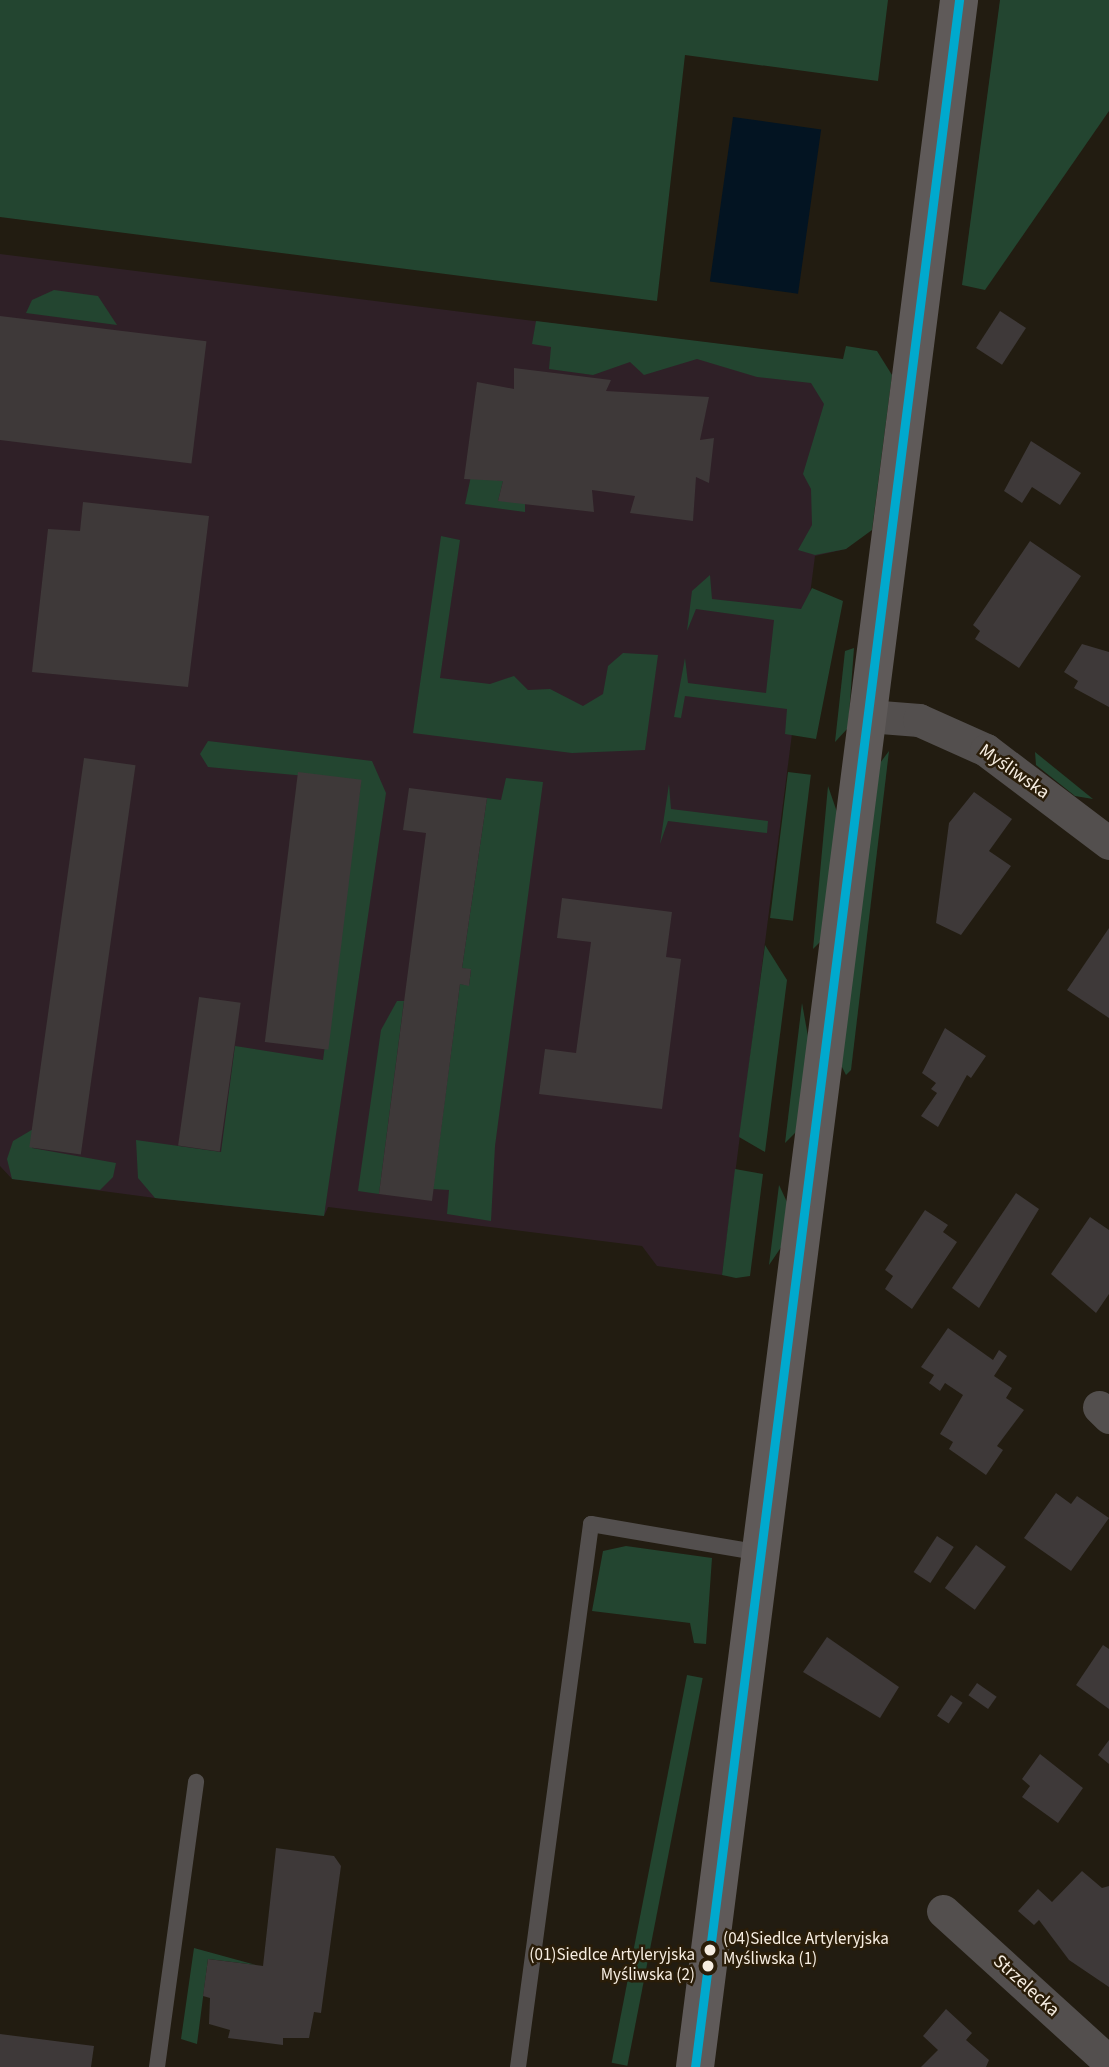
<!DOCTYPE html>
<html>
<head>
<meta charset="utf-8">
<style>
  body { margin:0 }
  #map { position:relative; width:1109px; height:2067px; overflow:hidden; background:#221c11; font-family:"Source Sans 3",sans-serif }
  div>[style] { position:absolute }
  .commercial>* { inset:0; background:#2f2027 }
  .green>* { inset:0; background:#234530; transform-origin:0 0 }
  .water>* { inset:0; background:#031422; transform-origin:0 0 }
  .building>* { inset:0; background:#3e3939; transform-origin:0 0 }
  .lane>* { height:16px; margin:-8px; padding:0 8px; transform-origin:8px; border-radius:8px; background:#534f4e }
  .street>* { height:33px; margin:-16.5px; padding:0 16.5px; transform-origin:16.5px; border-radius:16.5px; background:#534f4e }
  .secondary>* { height:38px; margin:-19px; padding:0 19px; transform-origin:19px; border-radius:19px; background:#5f5a59 }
  .bus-1>* { height:9px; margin:-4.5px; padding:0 4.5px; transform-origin:4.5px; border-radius:4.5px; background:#00a9ce }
  .dots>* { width:19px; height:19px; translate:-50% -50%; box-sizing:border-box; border:4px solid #2a1d09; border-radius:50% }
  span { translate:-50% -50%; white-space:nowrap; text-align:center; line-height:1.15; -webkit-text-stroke:5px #2a1d09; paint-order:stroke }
  .bus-label { font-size:17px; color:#f6ede1 }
  .left { translate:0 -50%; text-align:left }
  .right { translate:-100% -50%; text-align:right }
  .street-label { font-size:19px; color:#f6ede1 }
</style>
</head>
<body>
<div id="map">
  <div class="commercial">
    <div style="clip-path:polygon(0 254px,846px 360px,869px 390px,846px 549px,815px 556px,722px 1275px,657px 1266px,642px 1246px,328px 1207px,324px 1216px,155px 1198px,12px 1179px,0 1166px)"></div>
  </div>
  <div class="green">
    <div style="clip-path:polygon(0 0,888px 0,878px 81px,685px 55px,657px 301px,0 217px)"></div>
    <div style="clip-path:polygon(1000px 0,1109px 0,1109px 111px,985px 290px,962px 285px)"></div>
    <div style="clip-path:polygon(54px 290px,98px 296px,117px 325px,26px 313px,32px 300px)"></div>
    <div style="clip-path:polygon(536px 321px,843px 359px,846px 346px,877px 351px,892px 375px,872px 530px,846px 549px,815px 555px,798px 550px,812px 525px,811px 489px,803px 474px,824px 404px,811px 383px,757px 377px,697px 359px,644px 375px,630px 362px,593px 375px,549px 369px,551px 347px,532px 344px)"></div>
    <div style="clip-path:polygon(471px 476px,503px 481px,498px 501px,525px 501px,525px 512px,465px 504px)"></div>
    <div style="clip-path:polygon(441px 536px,460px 540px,440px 678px,490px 684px,514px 676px,528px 690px,550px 689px,583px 706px,603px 694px,608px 666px,623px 653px,658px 655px,645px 750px,572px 753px,413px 733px)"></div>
    <div style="clip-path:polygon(710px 575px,712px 599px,801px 609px,812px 588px,843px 601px,816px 739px,785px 734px,787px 709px,685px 696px,681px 718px,674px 717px,685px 658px,688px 683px,766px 693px,774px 620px,696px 609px,687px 631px,692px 591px)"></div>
    <div style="clip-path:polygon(854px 648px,848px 728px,835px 742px,845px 651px)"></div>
    <div style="clip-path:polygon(208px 741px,372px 761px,386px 793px,324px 1216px,155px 1198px,138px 1178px,136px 1140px,221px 1152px,235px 1046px,323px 1060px,361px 781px,208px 767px,200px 754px)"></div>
    <div style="clip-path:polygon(889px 751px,851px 1070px,846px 1075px,841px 1065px,880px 763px)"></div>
    <div style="clip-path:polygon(1035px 752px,1093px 799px,1075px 796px,1036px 765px)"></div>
    <div style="left:788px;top:772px;width:23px;height:147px;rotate:7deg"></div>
    <div style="clip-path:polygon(506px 778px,543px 782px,495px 1146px,491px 1221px,447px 1214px,449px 1190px,433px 1189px,460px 984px,469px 985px,471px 970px,462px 968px,487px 798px,501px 800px)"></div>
    <div style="clip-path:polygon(669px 784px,671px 809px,768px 821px,767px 833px,668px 821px,660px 844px)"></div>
    <div style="clip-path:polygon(828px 786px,838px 815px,821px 941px,813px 949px)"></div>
    <div style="clip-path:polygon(765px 945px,787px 980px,765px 1152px,739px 1137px)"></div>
    <div style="clip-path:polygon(397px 1001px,404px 1001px,379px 1194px,358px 1191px,381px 1030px)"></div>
    <div style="clip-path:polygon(802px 1003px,809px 1042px,796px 1132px,785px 1143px)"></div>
    <div style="clip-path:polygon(35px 1128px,32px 1148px,116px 1163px,113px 1177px,100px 1190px,12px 1179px,7px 1159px,13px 1141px)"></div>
    <div style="clip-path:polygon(735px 1169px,763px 1174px,750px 1276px,736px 1278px,722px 1275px)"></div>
    <div style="clip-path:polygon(779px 1185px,787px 1202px,782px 1246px,769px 1265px)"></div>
    <div style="clip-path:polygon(626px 1546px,712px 1558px,706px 1644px,694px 1643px,690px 1623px,592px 1611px,603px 1551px)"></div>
    <div style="left:687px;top:1675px;width:16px;height:395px;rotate:11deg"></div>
    <div style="clip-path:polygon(194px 1948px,256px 1965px,208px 1959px,197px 2044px,181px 2039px)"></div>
  </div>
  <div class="water">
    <div style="left:733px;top:117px;width:89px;height:166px;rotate:8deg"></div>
  </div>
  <div class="building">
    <div style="left:1000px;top:311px;width:31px;height:44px;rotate:33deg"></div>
    <div style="left:0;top:316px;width:208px;height:123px;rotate:7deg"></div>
    <div style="clip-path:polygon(514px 368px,611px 380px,606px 391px,709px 397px,700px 440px,714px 438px,709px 483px,696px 477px,693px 521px,630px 513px,635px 496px,592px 490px,594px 512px,498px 501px,503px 481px,464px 479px,477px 382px,514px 389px)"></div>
    <div style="clip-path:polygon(1031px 441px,1081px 473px,1060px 505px,1032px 487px,1022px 503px,1004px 491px)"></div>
    <div style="clip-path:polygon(83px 502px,209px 516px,188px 687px,32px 672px,48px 529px,80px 531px)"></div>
    <div style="clip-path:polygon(1030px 541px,1081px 576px,1019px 668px,975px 639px,980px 631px,973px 625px)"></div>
    <div style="clip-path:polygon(1082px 644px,1109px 652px,1109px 707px,1074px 688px,1078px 681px,1064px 672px)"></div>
    <div style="left:84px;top:758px;width:52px;height:393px;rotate:8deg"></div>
    <div style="left:298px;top:772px;width:64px;height:272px;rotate:7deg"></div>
    <div style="clip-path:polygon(409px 788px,487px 798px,462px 968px,471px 969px,469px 986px,460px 984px,432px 1201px,379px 1194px,426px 833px,403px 830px)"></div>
    <div style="clip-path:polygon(974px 792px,1012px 819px,989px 851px,1011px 866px,961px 935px,936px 923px,949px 823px)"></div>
    <div style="clip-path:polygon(562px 898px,672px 912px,666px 957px,681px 959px,662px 1109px,539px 1094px,545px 1049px,576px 1053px,591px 942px,557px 938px)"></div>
    <div style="clip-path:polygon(1109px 928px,1109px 1018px,1067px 990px)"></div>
    <div style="left:199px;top:997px;width:42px;height:150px;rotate:8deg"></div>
    <div style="clip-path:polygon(945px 1028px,986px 1056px,971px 1078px,967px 1075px,938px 1127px,921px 1116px,937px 1093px,931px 1089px,936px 1083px,922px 1073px)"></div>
    <div style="clip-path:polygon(1016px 1193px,1039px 1209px,979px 1308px,952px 1288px)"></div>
    <div style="clip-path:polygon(925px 1210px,948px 1225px,943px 1232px,957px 1242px,912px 1309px,885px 1289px,893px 1276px,885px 1270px)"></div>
    <div style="clip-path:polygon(1090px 1217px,1109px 1230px,1109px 1294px,1096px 1313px,1051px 1274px)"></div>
    <div style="clip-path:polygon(948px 1328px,993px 1360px,999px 1350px,1007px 1356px,994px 1376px,1012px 1388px,1006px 1398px,1024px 1410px,997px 1446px,1003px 1450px,986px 1475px,949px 1449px,953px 1442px,940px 1434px,963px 1395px,945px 1383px,940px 1391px,929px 1383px,934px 1375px,921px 1367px)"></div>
    <div style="clip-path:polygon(1056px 1493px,1071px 1504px,1077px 1496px,1109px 1518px,1071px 1571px,1024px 1538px)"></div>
    <div style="left:937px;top:1536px;width:20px;height:43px;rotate:33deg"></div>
    <div style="left:976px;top:1545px;width:37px;height:53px;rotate:36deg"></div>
    <div style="clip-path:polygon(827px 1637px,899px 1687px,880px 1718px,803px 1672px)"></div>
    <div style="clip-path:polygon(1103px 1645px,1109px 1649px,1109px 1709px,1076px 1685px)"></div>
    <div style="left:977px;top:1683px;width:24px;height:15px;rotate:35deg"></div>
    <div style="left:951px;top:1695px;width:14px;height:25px;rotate:34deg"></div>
    <div style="clip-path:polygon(1109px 1740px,1109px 1764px,1098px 1755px)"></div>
    <div style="clip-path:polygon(1040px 1754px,1083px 1788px,1058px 1823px,1022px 1797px,1030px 1786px,1022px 1779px)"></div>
    <div style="clip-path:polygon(276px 1848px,334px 1856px,341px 1866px,321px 2013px,314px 2012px,309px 2038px,283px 2038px,283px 2045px,228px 2038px,230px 2030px,209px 2024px,210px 1998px,203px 1996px,208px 1959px,263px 1966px)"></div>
    <div style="clip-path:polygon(1082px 1871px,1102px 1888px,1109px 1886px,1109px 1987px,1069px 1960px,1039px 1920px,1034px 1925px,1018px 1911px,1038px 1889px,1052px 1902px)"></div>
    <div style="clip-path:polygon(946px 2009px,972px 2033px,966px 2040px,989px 2060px,986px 2067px,921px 2067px,938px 2050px,923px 2036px)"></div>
    <div style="clip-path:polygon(0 2034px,94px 2046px,91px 2067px,0 2067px)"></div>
  </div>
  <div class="lane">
    <div style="left:157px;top:2067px;width:288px;rotate:-82.2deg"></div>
    <div style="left:518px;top:2067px;width:548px;rotate:-82.34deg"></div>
    <div style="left:591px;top:1524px;width:172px;rotate:9.7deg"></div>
  </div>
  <div class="street">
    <div style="left:868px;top:716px;width:51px;rotate:4.5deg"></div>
    <div style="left:919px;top:720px;width:73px;rotate:24.1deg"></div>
    <div style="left:986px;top:750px;width:154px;rotate:37.1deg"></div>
    <div style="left:1099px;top:1407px;width:14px;rotate:45deg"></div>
    <div style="left:943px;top:1911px;width:224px;rotate:42.3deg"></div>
  </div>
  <div class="secondary">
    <div style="left:695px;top:2067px;width:2084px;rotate:-82.72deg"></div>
  </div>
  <div class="bus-1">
    <div style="left:695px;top:2067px;width:2084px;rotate:-82.72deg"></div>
  </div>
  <div class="dots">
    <div style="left:710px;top:1950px;background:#f6ede1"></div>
    <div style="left:708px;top:1966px;background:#f6ede1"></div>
  </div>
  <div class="bus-label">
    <span class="left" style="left:723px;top:1950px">(04)Siedlce Artyleryjska<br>Myśliwska (1)</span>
    <span class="right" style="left:695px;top:1966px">(01)Siedlce Artyleryjska<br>Myśliwska (2)</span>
  </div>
  <div class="street-label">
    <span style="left:1014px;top:772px;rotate:35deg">Myśliwska</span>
    <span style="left:1026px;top:1986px;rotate:42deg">Strzelecka</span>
  </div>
</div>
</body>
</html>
